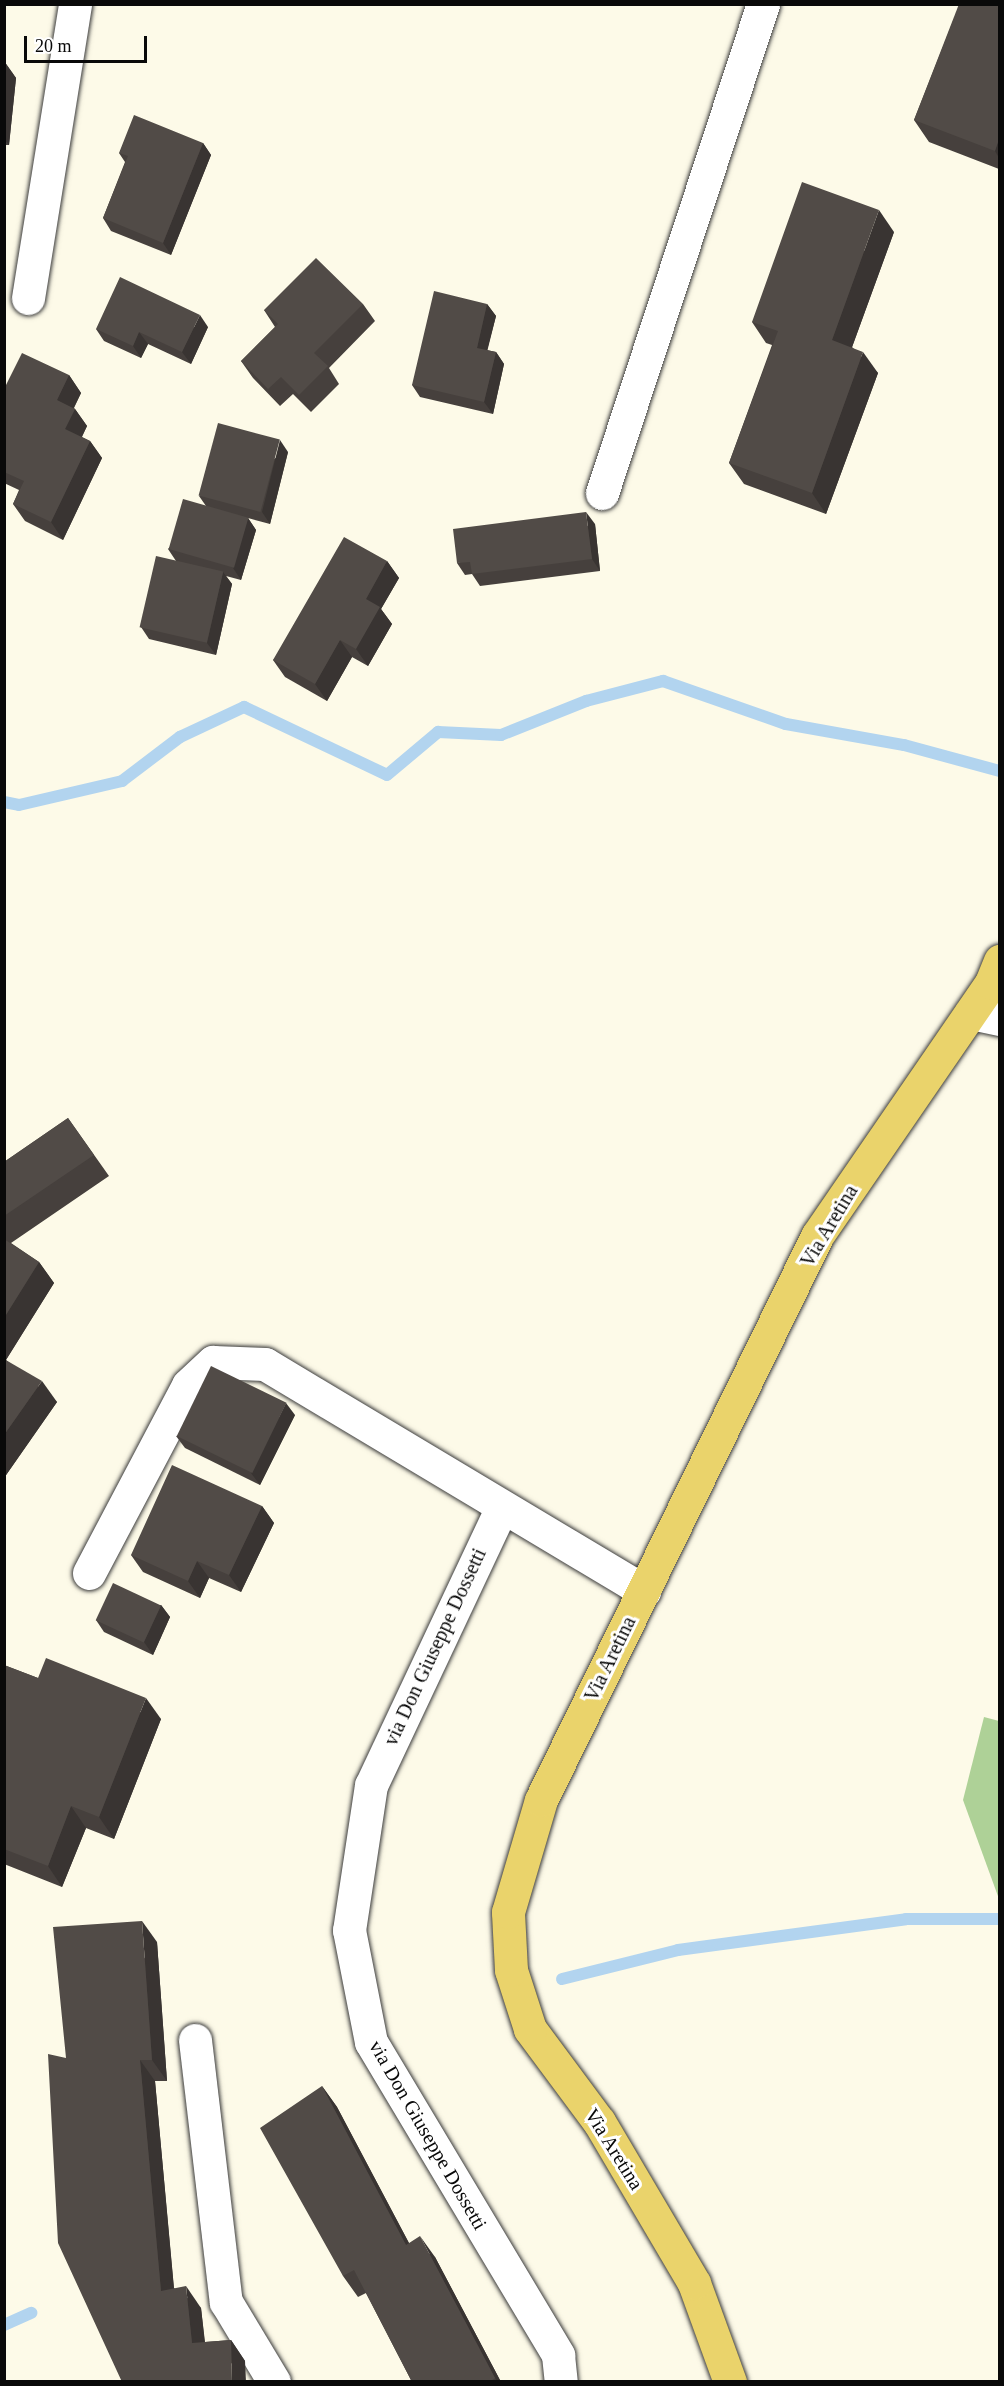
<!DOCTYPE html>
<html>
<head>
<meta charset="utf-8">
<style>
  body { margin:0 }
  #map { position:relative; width:1004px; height:2386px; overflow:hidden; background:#fdfae8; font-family:Georgia,serif }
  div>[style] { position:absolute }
  .forest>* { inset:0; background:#aed197 }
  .stream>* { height:12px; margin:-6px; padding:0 6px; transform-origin:6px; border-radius:6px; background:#b2d4ef }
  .roads { filter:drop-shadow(0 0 2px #3c3c3c) drop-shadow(0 0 2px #3c3c3c) }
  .minor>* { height:33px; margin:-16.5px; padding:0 16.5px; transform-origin:16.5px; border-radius:16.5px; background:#fff }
  .major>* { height:33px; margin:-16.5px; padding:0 16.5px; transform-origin:16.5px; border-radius:16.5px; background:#ead36b }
  .wall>* { inset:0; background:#46403d }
  .shaded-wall>* { inset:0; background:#393432 }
  .building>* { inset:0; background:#514b47; transform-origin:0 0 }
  span { translate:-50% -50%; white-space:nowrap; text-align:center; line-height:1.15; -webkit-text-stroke:6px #fff; paint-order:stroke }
  .street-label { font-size:20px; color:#090909 }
  .frame { position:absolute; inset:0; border:6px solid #090909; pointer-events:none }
  .scale { position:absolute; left:24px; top:36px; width:123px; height:27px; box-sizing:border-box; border:3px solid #090909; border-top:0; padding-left:8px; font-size:18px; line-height:21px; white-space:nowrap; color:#090909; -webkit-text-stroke:4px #fff; paint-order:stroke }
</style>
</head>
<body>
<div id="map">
  <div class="forest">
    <div style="clip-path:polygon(984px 1717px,999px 1721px,999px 1899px,963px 1800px)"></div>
  </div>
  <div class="stream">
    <div style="left:4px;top:802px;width:15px;rotate:11deg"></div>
    <div style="left:19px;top:805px;width:106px;rotate:-13.1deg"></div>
    <div style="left:122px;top:781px;width:73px;rotate:-37.2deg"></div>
    <div style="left:180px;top:737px;width:71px;rotate:-25.1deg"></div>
    <div style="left:244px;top:707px;width:158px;rotate:25.4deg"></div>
    <div style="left:387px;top:775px;width:67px;rotate:-40.1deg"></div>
    <div style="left:438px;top:732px;width:63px;rotate:2.7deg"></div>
    <div style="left:501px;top:735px;width:92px;rotate:-21.8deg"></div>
    <div style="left:586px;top:701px;width:80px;rotate:-14.6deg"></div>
    <div style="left:663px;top:681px;width:130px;rotate:19.3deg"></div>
    <div style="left:786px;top:724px;width:120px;rotate:10.1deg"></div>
    <div style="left:904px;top:745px;width:99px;rotate:15.2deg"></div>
    <div style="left:562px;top:1979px;width:120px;rotate:-14deg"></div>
    <div style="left:678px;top:1950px;width:230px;rotate:-7.7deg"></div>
    <div style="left:906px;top:1919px;width:94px"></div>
    <div style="left:4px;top:2325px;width:30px;rotate:-24deg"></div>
  </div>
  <div class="roads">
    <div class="minor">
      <div style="left:28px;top:298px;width:298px;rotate:-80.9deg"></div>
      <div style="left:602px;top:493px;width:515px;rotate:-71.78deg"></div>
      <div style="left:971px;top:1013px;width:30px;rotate:12deg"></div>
      <div style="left:502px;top:1507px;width:307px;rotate:115.2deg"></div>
      <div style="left:371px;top:1785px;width:147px;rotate:98.6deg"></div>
      <div style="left:349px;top:1930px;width:114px;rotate:78.9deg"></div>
      <div style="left:371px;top:2042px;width:365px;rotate:59.1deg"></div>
      <div style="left:558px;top:2355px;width:27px;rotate:84deg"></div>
      <div style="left:89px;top:1573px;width:212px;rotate:-62.2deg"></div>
      <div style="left:188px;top:1385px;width:34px;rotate:-43deg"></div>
      <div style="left:213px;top:1362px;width:52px;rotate:2.2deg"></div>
      <div style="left:265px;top:1364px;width:442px;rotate:30.9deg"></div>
      <div style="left:195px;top:2040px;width:264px;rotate:83.3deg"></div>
      <div style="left:226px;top:2302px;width:93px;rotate:59deg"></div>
    </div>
    <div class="major">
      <div style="left:730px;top:2382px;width:105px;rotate:-110deg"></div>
      <div style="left:694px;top:2283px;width:187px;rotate:-120.5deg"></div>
      <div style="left:599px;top:2122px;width:116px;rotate:-126.6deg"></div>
      <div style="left:530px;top:2029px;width:62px;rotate:-107.9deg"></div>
      <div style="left:511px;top:1970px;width:58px;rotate:-93deg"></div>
      <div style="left:508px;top:1912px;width:117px;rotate:-73.6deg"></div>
      <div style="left:541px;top:1800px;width:628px;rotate:-63.92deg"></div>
      <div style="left:817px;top:1236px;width:307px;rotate:-55.5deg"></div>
      <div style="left:991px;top:983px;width:24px;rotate:-68deg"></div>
    </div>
  </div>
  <div class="wall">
    <div style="clip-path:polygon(954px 4px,999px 4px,999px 169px,929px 142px,914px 120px,959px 6px)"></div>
    <div style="clip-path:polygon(4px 61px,16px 78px,9px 145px,4px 145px)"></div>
    <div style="clip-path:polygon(203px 143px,211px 155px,171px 255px,111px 231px,103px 218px,125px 162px,119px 153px)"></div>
    <div style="clip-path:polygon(894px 232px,852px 347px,878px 373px,826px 514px,744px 484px,729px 463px,772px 345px,766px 343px,752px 322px)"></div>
    <div style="clip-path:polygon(363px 304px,375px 321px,329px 368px,339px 384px,311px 412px,293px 394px,280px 406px,253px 378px,241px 361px,275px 327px,264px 310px)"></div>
    <div style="clip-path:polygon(487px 304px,496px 316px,487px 350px,496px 352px,504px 364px,493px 414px,420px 397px,412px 385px)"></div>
    <div style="clip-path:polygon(208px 327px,191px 364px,148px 344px,141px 358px,104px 341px,96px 329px)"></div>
    <div style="clip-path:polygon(69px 375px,81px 393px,74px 408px,75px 409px,87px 426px,82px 437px,90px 441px,102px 458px,63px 540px,25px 521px,13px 504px,19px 490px,4px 483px,4px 389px)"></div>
    <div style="clip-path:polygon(288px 452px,270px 524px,248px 518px,256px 530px,241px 580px,226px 576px,232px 584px,216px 655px,149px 639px,141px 627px,176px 561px,168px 549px,206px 506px,199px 496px)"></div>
    <div style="clip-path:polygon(595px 524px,600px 571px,480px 586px,472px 574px,465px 575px,457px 563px)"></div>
    <div style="clip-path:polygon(387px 561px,399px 578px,381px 609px,392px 624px,368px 666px,352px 657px,327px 701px,285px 677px,273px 660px)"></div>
    <div style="clip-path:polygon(68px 1118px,109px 1176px,11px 1243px,39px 1262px,54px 1283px,6px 1360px,57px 1402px,4px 1478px,4px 1162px)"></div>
    <div style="clip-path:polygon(295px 1415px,260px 1485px,185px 1448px,176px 1436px)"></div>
    <div style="clip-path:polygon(262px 1506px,274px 1523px,241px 1592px,209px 1578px,200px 1598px,143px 1572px,131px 1555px)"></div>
    <div style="clip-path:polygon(161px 1605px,170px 1617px,153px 1655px,104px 1632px,96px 1620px)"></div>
    <div style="clip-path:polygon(4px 1665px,38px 1678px,161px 1719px,114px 1839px,86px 1828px,62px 1887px,4px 1864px)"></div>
    <div style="clip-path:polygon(157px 1942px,167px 2081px,155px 2081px,174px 2288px,201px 2308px,205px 2342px,231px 2340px,245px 2361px,122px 2382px,66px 2058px)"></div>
    <div style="clip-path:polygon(322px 2086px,337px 2107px,409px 2243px,435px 2257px,501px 2382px,412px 2382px,366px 2293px,358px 2297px,343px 2276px)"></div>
  </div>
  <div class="shaded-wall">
    <div style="clip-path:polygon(4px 61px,16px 78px,9px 145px,4px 139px)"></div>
    <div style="clip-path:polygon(999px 139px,999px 158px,995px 151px)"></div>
    <div style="clip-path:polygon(203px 143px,211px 155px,171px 255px,163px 243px)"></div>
    <div style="clip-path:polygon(879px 210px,894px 232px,847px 361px,832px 340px)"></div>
    <div style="clip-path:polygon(487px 304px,496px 316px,485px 360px,477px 348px)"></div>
    <div style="clip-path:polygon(200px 315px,208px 327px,191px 364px,182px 352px)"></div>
    <div style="clip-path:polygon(139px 332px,148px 344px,141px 358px,133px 346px)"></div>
    <div style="clip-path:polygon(496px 352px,504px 364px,493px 414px,484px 402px)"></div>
    <div style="clip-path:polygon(863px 352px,878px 373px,826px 514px,812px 493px)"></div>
    <div style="clip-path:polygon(69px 375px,81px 393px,69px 417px,57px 400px)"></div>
    <div style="clip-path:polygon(75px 409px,87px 426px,77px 446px,65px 429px)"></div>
    <div style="clip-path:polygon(280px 440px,288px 452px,270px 524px,262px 512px)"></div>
    <div style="clip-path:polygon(90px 441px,102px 458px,63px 540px,51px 522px)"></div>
    <div style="clip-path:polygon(586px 512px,595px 524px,600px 571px,592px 559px)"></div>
    <div style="clip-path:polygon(248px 518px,256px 530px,241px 580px,233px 568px)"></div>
    <div style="clip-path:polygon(387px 561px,399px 578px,381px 609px,392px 624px,368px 666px,356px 649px,366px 599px)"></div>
    <div style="clip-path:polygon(223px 572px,232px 584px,216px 655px,207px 643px)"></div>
    <div style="clip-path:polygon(340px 640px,352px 657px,327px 701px,315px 684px)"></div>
    <div style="clip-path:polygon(39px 1262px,54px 1283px,4px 1363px,4px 1318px)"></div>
    <div style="clip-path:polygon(42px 1381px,57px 1402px,4px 1478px,4px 1435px)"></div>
    <div style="clip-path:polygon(286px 1403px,295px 1415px,260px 1485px,251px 1473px)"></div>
    <div style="clip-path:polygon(262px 1506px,274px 1523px,241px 1592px,229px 1575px)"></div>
    <div style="clip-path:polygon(197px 1561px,209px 1578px,200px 1598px,188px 1581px)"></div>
    <div style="clip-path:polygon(161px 1605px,170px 1617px,153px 1655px,144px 1642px)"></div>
    <div style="clip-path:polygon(146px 1698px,161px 1719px,114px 1839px,99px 1817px)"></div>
    <div style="clip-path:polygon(71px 1806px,86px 1828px,62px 1887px,48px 1866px)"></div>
    <div style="clip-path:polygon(142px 1921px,157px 1942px,167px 2081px,152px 2060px)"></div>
    <div style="clip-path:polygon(140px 2060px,155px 2081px,176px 2312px,161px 2291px)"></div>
    <div style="clip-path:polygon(322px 2086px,337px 2107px,421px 2266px,406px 2245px)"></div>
    <div style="clip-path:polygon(420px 2236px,435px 2257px,501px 2382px,497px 2382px,495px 2378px)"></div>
    <div style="clip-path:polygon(186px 2286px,201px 2308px,207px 2364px,192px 2343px)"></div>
    <div style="clip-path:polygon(231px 2340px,245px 2361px,246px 2382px,232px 2382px)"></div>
  </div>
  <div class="building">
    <div style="clip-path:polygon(959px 4px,999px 4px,999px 139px,995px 151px,914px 120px)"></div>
    <div style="clip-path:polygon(134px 115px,203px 143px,163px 243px,103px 218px,128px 156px,119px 153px)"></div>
    <div style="clip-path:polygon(802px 182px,879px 210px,832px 340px,863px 352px,812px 493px,729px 463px,778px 331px,752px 322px)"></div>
    <div style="clip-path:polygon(316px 258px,363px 304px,314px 353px,328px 366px,299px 395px,281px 377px,268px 389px,241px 361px,278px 324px,264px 310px)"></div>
    <div style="clip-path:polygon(120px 277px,200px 315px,182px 352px,139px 332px,133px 346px,96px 329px)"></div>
    <div style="clip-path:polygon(434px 291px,487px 304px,477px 348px,496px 352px,484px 402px,412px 385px)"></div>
    <div style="clip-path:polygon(22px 353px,69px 375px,57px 400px,75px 409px,65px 429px,90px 441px,51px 522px,13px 504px,24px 481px,4px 472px,4px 389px)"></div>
    <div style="left:218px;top:423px;width:64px;height:75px;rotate:15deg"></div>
    <div style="left:183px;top:499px;width:68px;height:52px;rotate:16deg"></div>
    <div style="clip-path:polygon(586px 512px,592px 559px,472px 574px,470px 562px,457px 563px,453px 529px)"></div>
    <div style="clip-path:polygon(344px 537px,387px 561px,366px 599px,380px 607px,356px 649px,340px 640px,315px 684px,273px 660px)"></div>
    <div style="left:156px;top:556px;width:69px;height:73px;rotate:13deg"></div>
    <div style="clip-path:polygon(68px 1118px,94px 1155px,4px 1216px,4px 1162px)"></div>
    <div style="clip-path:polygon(4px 1239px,39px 1262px,4px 1318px)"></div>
    <div style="clip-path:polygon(4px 1359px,42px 1381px,4px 1435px)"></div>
    <div style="left:211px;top:1366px;width:84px;height:78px;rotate:26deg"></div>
    <div style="clip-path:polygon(172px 1465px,262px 1506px,229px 1575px,197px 1561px,188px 1581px,131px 1555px)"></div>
    <div style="left:113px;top:1583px;width:53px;height:41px;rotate:25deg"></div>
    <div style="clip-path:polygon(46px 1658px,146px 1698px,99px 1817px,71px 1806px,48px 1866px,4px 1849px,4px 1665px,38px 1678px)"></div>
    <div style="clip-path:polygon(142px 1921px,152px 2060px,140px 2060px,161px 2291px,186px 2286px,192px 2343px,231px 2340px,232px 2382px,122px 2382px,58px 2243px,48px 2054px,66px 2058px,53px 1927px)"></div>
    <div style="clip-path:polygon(322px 2086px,406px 2245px,420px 2236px,495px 2378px,490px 2382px,412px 2382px,354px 2270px,343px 2276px,260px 2128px)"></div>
  </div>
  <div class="street-label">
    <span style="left:829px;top:1226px;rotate:-59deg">Via Aretina</span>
    <span style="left:435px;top:1647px;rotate:-65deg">via Don Giuseppe Dossetti</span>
    <span style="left:610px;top:1659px;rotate:-64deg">Via Aretina</span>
    <span style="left:428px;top:2135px;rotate:60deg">via Don Giuseppe Dossetti</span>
    <span style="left:614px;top:2149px;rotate:58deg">Via Aretina</span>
  </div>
  <div class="frame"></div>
  <div class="scale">20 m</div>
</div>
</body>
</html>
